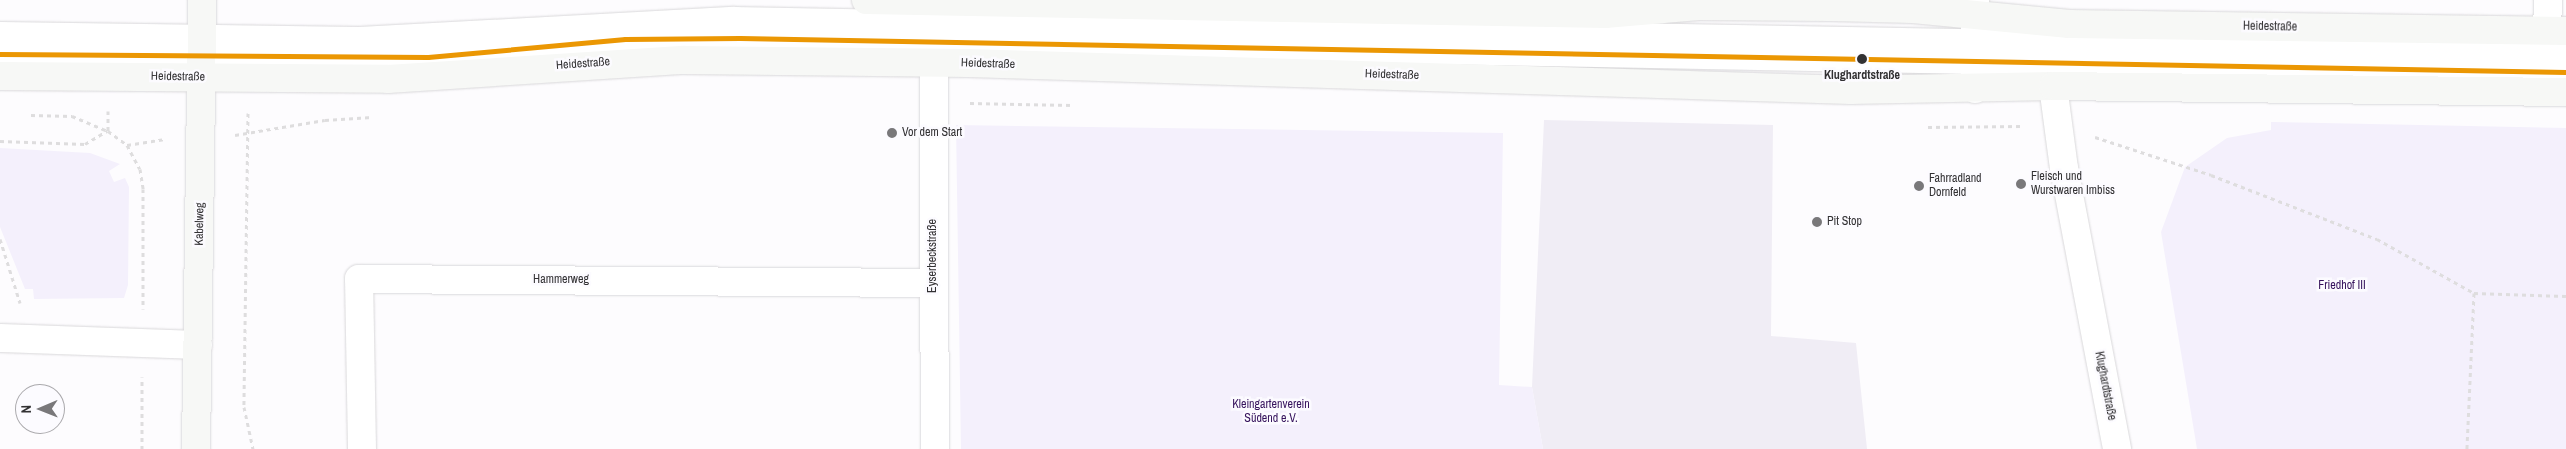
<!DOCTYPE html>
<html>
<head>
<meta charset="utf-8">
<style>
  body { margin:0 }
  #map { position:relative; width:2566px; height:449px; overflow:hidden; background:#fdfcfe; font-family:"Archivo Narrow",sans-serif }
  div>[style] { position:absolute }
  .built>* { inset:0; background:#f0edf5 }
  .green>* { inset:0; background:#f4f0fc }
  .path>* { height:3px; margin-top:-1.5px; transform-origin:0; background:repeating-linear-gradient(90deg,#deddde 0 4px,transparent 0 8px) }
  .roads { filter:drop-shadow(0 0 1px #d9d8da) drop-shadow(0 0 1px #d9d8da) }
  .service>* { height:25px; margin:-12.5px; padding:0 12.5px; transform-origin:12.5px; border-radius:12.5px; background:#fff }
  .minor>* { height:28px; margin:-14px; padding:0 14px; transform-origin:14px; border-radius:14px; background:#fff }
  .secondary>* { height:28px; margin:-14px; padding:0 14px; transform-origin:14px; border-radius:14px; background:#f7f8f6 }
  .tram-1>* { height:5px; margin:-2.5px; padding:0 2.5px; transform-origin:2.5px; border-radius:2.5px; background:#eb9703 }
  .dots>* { width:14px; height:14px; translate:-50% -50%; box-sizing:border-box; border:2px solid #fcfbff; border-radius:50% }
  span { translate:-50% -50%; white-space:nowrap; text-align:center; line-height:1.15; -webkit-text-stroke:5px #fcfbff; paint-order:stroke }
  .street-label { font-size:12px; color:#323133 }
  .stop-label { font-size:12px; color:#323133; font-weight:700 }
  .poi-label { font-size:12px; color:#323133 }
  .left { translate:0 -50%; text-align:left }
  .park-label { font-size:12px; color:#36135d }
  .north { position:absolute; left:15px; top:384px; width:50px; height:50px; box-sizing:border-box; background:#fcfbff; border:1px solid #abaaad; border-radius:50%; rotate:269deg; font-size:14px; font-weight:700; line-height:20px; text-align:center; color:#323133 }
  .north::after { content:''; display:block; margin:auto; width:18px; height:22px; background:#79787a; clip-path:polygon(50% 0,100% 100%,50% 72%,0 100%) }
</style>
</head>
<body>
<div id="map">
  <div class="built">
    <div style="clip-path:polygon(1544px 120px,1773px 125px,1771px 336px,1856px 343px,1867px 449px,1543px 449px,1532px 387px)"></div>
  </div>
  <div class="green">
    <div style="clip-path:polygon(2271px 122px,2566px 128px,2566px 449px,2197px 449px,2161px 232px,2185px 167px,2227px 138px,2271px 130px)"></div>
    <div style="clip-path:polygon(956px 125px,1503px 133px,1499px 385px,1532px 387px,1543px 449px,961px 449px)"></div>
    <div style="clip-path:polygon(0 148px,90px 153px,120px 164px,109px 171px,114px 182px,125px 178px,129px 187px,128px 285px,124px 298px,34px 299px,33px 289px,25px 289px,0 227px)"></div>
  </div>
  <div class="path">
    <div style="left:970px;top:103px;width:103px;rotate:1.1deg"></div>
    <div style="left:108px;top:111px;width:20px;rotate:90deg"></div>
    <div style="left:248px;top:113px;width:294px;rotate:90.8deg"></div>
    <div style="left:244px;top:407px;width:43px;rotate:77.9deg"></div>
    <div style="left:31px;top:115px;width:41px;rotate:1.4deg"></div>
    <div style="left:72px;top:116px;width:39px;rotate:23deg"></div>
    <div style="left:108px;top:131px;width:24px;rotate:36deg"></div>
    <div style="left:127px;top:145px;width:27px;rotate:62deg"></div>
    <div style="left:140px;top:169px;width:20px;rotate:81deg"></div>
    <div style="left:143px;top:189px;width:120px;rotate:90deg"></div>
    <div style="left:1928px;top:127px;width:94px;rotate:-0.6deg"></div>
    <div style="left:235px;top:135px;width:91px;rotate:-9.5deg"></div>
    <div style="left:325px;top:120px;width:47px;rotate:-3.7deg"></div>
    <div style="left:2095px;top:137px;width:122px;rotate:18.1deg"></div>
    <div style="left:2211px;top:175px;width:178px;rotate:21.1deg"></div>
    <div style="left:2377px;top:239px;width:111px;rotate:29.1deg"></div>
    <div style="left:2474px;top:293px;width:156px;rotate:92.6deg"></div>
    <div style="left:0;top:141px;width:85px;rotate:2deg"></div>
    <div style="left:85px;top:144px;width:26px;rotate:-31deg"></div>
    <div style="left:127px;top:145px;width:37px;rotate:-9deg"></div>
    <div style="left:0;top:239px;width:67px;rotate:72.6deg"></div>
    <div style="left:2474px;top:293px;width:92px;rotate:1.9deg"></div>
    <div style="left:142px;top:449px;width:72px;rotate:-90deg"></div>
  </div>
  <div class="roads">
    <div class="service">
      <div style="left:0;top:34px;width:359px;rotate:0.8deg"></div>
      <div style="left:359px;top:39px;width:375px;rotate:-3.1deg"></div>
      <div style="left:733px;top:19px;width:1833px;rotate:1.03deg"></div>
      <div style="left:0;top:54px;width:428px;rotate:0.4deg"></div>
      <div style="left:428px;top:57px;width:198px;rotate:-5.2deg"></div>
      <div style="left:625px;top:39px;width:115px;rotate:-0.5deg"></div>
      <div style="left:740px;top:38px;width:1826px;rotate:1.07deg"></div>
    </div>
    <div class="minor">
      <div style="left:1975px;top:0;width:89px;rotate:90deg"></div>
      <div style="left:2547px;top:30px;width:30px;rotate:-88deg"></div>
      <div style="left:934px;top:63px;width:386px;rotate:89.9deg"></div>
      <div style="left:2053px;top:86px;width:83px;rotate:82.4deg"></div>
      <div style="left:2064px;top:168px;width:286px;rotate:79.3deg"></div>
      <div style="left:0;top:338px;width:198px;rotate:2deg"></div>
      <div style="left:362px;top:449px;width:170px;rotate:-91deg"></div>
      <div style="left:359px;top:279px;width:574px;rotate:0.4deg"></div>
    </div>
    <div class="secondary">
      <div style="left:866px;top:0;width:739px;rotate:1.09deg"></div>
      <div style="left:1605px;top:14px;width:94px;rotate:-4.9deg"></div>
      <div style="left:1699px;top:6px;width:132px;rotate:0.4deg"></div>
      <div style="left:1831px;top:7px;width:82px;rotate:1.4deg"></div>
      <div style="left:1913px;top:9px;width:157px;rotate:5.5deg"></div>
      <div style="left:2069px;top:24px;width:497px;rotate:0.8deg"></div>
      <div style="left:0;top:76px;width:388px;rotate:0.4deg"></div>
      <div style="left:388px;top:79px;width:297px;rotate:-3.7deg"></div>
      <div style="left:684px;top:60px;width:284px;rotate:0.6deg"></div>
      <div style="left:968px;top:63px;width:883px;rotate:1.75deg"></div>
      <div style="left:1851px;top:90px;width:202px;rotate:-1.1deg"></div>
      <div style="left:2053px;top:86px;width:513px;rotate:0.67deg"></div>
      <div style="left:196px;top:449px;width:449px;rotate:-89.2deg"></div>
    </div>
  </div>
  <div class="tram-1">
    <div style="left:0;top:54px;width:428px;rotate:0.4deg"></div>
    <div style="left:428px;top:57px;width:198px;rotate:-5.2deg"></div>
    <div style="left:625px;top:39px;width:115px;rotate:-0.5deg"></div>
    <div style="left:740px;top:38px;width:1826px;rotate:1.07deg"></div>
  </div>
  <div class="dots">
    <div style="left:1862px;top:59px;background:#323133"></div>
    <div style="left:892px;top:133px;background:#79787a"></div>
    <div style="left:2021px;top:184px;background:#79787a"></div>
    <div style="left:1919px;top:186px;background:#79787a"></div>
    <div style="left:1817px;top:222px;background:#79787a"></div>
  </div>
  <div class="street-label">
    <span style="left:2270px;top:27px;rotate:1deg">Heidestraße</span>
    <span style="left:583px;top:64px;rotate:-4deg">Heidestraße</span>
    <span style="left:988px;top:64px;rotate:2deg">Heidestraße</span>
    <span style="left:1392px;top:75px;rotate:2deg">Heidestraße</span>
    <span style="left:178px;top:77px;rotate:1deg">Heidestraße</span>
    <span style="left:200px;top:224px;rotate:-89deg">Kabelweg</span>
    <span style="left:933px;top:256px;rotate:-90deg">Eyserbeckstraße</span>
    <span style="left:561px;top:280px">Hammerweg</span>
    <span style="left:2105px;top:386px;rotate:79deg">Klughardtstraße</span>
  </div>
  <div class="stop-label">
    <span style="left:1862px;top:76px">Klughardtstraße</span>
  </div>
  <div class="poi-label">
    <span class="left" style="left:902px;top:133px">Vor dem Start</span>
    <span class="left" style="left:2031px;top:184px">Fleisch und<br>Wurstwaren Imbiss</span>
    <span class="left" style="left:1929px;top:186px">Fahrradland<br>Dornfeld</span>
    <span class="left" style="left:1827px;top:222px">Pit Stop</span>
  </div>
  <div class="park-label">
    <span style="left:2342px;top:286px">Friedhof III</span>
    <span style="left:1271px;top:412px">Kleingartenverein<br>Südend e.V.</span>
  </div>
  <div class="north">N</div>
</div>
</body>
</html>
